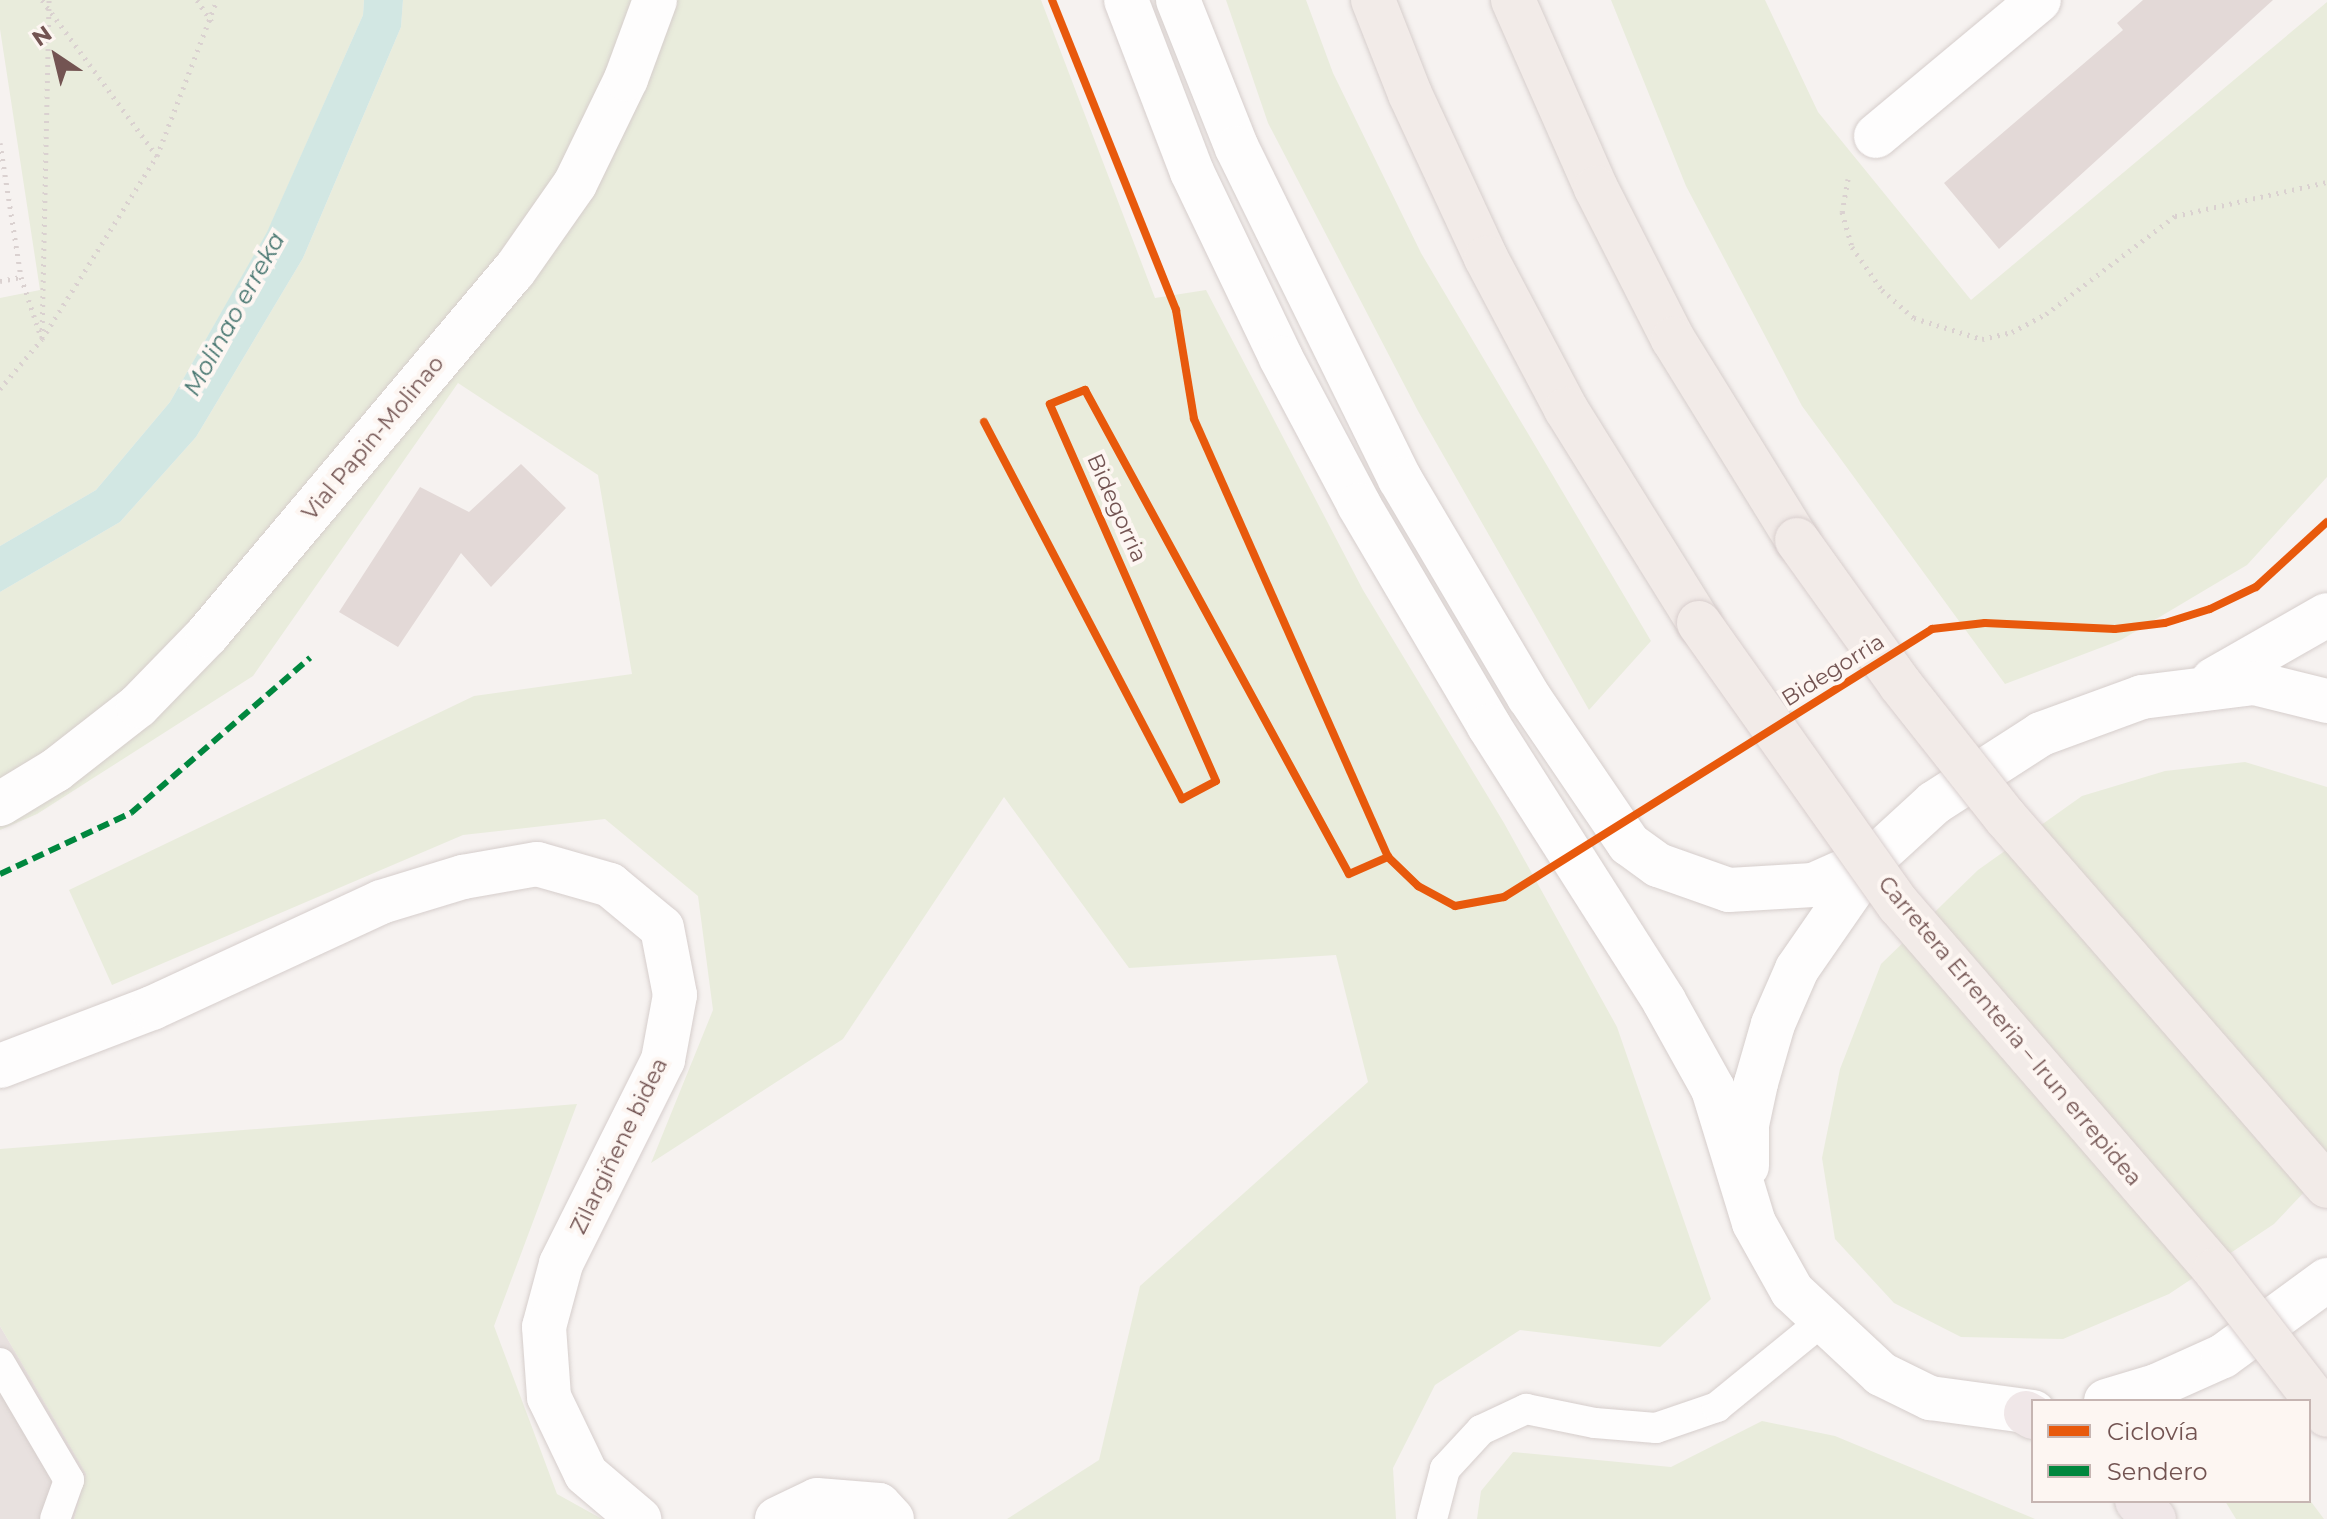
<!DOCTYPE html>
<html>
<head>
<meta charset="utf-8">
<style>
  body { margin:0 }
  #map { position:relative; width:2327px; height:1519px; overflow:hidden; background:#f6f2f0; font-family:Montserrat,sans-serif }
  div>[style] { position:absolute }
  .industrial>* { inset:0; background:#e8e1df }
  .green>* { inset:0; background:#e9ecdc }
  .water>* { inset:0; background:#d2e7e3 }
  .building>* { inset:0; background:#e3d9d7 }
  .path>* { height:5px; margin-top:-2.5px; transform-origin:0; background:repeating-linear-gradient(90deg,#dad1d0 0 2px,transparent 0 8px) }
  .roads { filter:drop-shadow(0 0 2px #d6cecc) drop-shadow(0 0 2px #d6cecc) }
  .service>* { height:30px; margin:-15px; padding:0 15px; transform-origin:15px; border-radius:15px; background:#fefdfd }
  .minor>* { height:44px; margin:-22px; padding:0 22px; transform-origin:22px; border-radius:22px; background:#fefdfd }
  .tertiary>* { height:44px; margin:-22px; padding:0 22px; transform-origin:22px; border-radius:22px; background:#fefdfd }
  .primary>* { height:44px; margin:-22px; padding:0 22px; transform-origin:22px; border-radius:22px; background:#f2ebe8 }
  .motorway>* { height:44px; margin:-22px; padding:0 22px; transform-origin:22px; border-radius:22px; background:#f0e7e8 }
  .bridges { filter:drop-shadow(0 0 2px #d8cecd) drop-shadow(0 0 2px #d8cecd) }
  .primary-bridge>* { height:44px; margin:-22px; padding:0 22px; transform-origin:22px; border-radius:22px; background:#f2ebe8 }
  .quiet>* { height:6px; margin-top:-3px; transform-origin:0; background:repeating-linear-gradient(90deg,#00873e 0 12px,transparent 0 18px) }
  .cycleway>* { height:8px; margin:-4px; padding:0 4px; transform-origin:4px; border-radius:4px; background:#e8590c }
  span { translate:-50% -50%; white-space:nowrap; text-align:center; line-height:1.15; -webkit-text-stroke:8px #fdf6f2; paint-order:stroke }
  .street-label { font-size:22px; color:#735452 }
  .water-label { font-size:24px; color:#477670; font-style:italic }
  .legend { position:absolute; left:2031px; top:1399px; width:280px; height:104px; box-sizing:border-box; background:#fdf6f2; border:2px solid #c6b5b2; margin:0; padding:10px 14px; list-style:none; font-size:24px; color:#735452 }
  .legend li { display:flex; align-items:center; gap:16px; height:40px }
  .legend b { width:40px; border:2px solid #c6b5b2 }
  .north { position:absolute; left:16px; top:16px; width:80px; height:80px; -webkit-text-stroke:6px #fdf6f2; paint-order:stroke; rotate:325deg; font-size:22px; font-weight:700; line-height:32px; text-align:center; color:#735452 }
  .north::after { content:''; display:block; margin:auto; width:28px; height:36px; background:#735452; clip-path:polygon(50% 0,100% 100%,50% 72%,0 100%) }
</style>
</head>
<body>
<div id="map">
  <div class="industrial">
    <div style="clip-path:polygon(0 1326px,87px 1474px,74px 1519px,0 1519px)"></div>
  </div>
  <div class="green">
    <div style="clip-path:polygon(0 0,364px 0,363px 15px,267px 233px,170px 402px,96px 490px,0 546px,0 298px,40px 290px,0 29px)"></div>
    <div style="clip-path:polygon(403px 0,1041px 0,1155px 298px,1206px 290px,1363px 590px,1504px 823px,1617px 1027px,1711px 1299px,1660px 1347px,1520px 1330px,1435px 1385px,1393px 1468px,1396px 1519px,1007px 1519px,1099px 1460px,1140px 1286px,1368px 1082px,1336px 955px,1129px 968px,1004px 797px,843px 1039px,651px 1163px,713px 1010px,698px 896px,605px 819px,463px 835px,112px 985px,69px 890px,474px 696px,632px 674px,598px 475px,458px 383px,253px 676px,37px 814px,0 830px,0 592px,120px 522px,196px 437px,303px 258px,401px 27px)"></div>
    <div style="clip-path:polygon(1226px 0,1306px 0,1333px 73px,1421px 253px,1651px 641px,1589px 710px,1418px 411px,1268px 123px)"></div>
    <div style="clip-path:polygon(1611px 0,1765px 0,1818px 112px,1971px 300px,2327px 2px,2327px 477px,2247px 565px,2121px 640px,2005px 684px,1802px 406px,1686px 186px)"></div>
    <div style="clip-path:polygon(2245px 762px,2327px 787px,2327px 1168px,2274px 1224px,2169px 1294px,2063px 1339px,1961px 1337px,1894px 1303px,1835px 1239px,1822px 1158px,1840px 1069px,1881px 964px,1978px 870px,2082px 796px,2165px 771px)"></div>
    <div style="clip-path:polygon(577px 1104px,494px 1326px,557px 1494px,602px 1519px,74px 1519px,86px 1474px,0 1326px,0 1149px)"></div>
    <div style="clip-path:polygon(1762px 1421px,1835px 1436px,2035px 1519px,1477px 1519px,1481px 1491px,1513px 1452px,1671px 1467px)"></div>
    <div style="clip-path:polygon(2309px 1499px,2324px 1519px,2236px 1519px,2225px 1501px)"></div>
  </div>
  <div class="water">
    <div style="clip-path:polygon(364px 0,403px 0,401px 27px,303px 258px,196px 437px,120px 522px,0 592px,0 546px,96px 490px,170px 402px,267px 232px,363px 15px)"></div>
  </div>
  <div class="building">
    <div style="clip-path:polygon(2143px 0,2273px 0,1999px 249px,1944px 183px,2123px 30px,2117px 23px)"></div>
    <div style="clip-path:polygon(521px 464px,566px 508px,491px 587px,461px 553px,398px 647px,339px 612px,420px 487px,469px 512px)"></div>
  </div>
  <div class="path">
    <div style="left:42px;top:0;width:194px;rotate:53.6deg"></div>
    <div style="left:197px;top:0;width:27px;rotate:56deg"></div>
    <div style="left:0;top:143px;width:136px;rotate:81.1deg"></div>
    <div style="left:21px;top:277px;width:60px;rotate:71.6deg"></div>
    <div style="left:1848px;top:179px;width:34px;rotate:100deg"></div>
    <div style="left:1842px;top:212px;width:36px;rotate:74deg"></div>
    <div style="left:1852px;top:247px;width:52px;rotate:55.1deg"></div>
    <div style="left:1882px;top:290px;width:43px;rotate:41.2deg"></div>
    <div style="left:1914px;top:318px;width:71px;rotate:17.2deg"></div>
    <div style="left:1982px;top:339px;width:31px;rotate:-13deg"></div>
    <div style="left:2012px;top:332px;width:38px;rotate:-28deg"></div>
    <div style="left:2046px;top:314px;width:162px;rotate:-37.2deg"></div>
    <div style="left:2175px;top:216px;width:156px;rotate:-12.6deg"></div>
    <div style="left:0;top:281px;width:21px;rotate:-11deg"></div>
    <div style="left:42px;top:338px;width:338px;rotate:-88.8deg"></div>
    <div style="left:0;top:389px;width:65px;rotate:-50deg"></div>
    <div style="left:42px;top:339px;width:216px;rotate:-57.9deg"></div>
    <div style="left:157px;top:156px;width:167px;rotate:-69deg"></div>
  </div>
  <div class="roads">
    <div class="service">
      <div style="left:0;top:1363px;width:136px;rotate:59.5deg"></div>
      <div style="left:69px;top:1480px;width:41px;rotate:109.7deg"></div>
      <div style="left:1432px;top:1519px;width:52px;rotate:-75.4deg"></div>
      <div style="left:1445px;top:1469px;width:53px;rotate:-47.3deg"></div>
      <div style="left:1481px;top:1430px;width:50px;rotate:-25deg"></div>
      <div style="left:1526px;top:1409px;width:70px;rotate:11.5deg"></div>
      <div style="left:1595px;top:1423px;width:61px;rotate:4.7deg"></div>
      <div style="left:1656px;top:1428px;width:65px;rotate:-19deg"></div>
      <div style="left:1717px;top:1407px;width:133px;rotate:-39.2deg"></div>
    </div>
    <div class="minor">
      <div style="left:1876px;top:136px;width:212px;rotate:-39.8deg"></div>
      <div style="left:0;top:804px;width:66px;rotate:-31.3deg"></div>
      <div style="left:56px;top:770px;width:104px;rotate:-38deg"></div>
      <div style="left:138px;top:706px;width:99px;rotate:-45.8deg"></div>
      <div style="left:207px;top:635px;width:476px;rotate:-49.9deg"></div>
      <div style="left:514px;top:271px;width:106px;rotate:-55deg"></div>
      <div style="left:575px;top:184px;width:117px;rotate:-64.1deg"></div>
      <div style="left:626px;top:79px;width:84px;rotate:-69.8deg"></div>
      <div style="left:0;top:1066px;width:163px;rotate:-20.9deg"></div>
      <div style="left:152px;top:1008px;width:252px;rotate:-24.8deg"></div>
      <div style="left:381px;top:902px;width:86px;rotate:-17deg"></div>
      <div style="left:463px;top:877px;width:75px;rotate:-10deg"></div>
      <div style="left:537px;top:864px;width:76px;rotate:16deg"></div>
      <div style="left:610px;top:885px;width:67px;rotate:39.6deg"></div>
      <div style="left:662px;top:928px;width:68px;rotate:79deg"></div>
      <div style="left:675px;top:995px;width:66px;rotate:100.5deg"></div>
      <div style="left:663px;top:1060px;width:228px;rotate:116.6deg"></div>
      <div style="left:561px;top:1264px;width:65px;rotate:105.1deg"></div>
      <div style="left:544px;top:1327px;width:70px;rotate:85.9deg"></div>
      <div style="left:549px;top:1397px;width:85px;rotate:64.3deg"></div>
      <div style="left:586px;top:1474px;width:70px;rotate:40.3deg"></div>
      <div style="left:777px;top:1519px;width:44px;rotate:-25.4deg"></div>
      <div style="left:817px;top:1500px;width:62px;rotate:4.6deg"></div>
      <div style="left:879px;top:1505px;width:19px;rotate:47deg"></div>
    </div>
    <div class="tertiary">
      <div style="left:1126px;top:0;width:184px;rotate:69deg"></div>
      <div style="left:1192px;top:172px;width:206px;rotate:64.4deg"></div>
      <div style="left:1281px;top:358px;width:166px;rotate:62deg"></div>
      <div style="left:1359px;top:505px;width:256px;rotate:59.5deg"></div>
      <div style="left:1489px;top:726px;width:326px;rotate:57.5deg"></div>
      <div style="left:1664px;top:1001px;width:101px;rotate:60.9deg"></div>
      <div style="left:1713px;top:1089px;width:140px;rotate:73deg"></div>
      <div style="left:1754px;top:1223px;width:78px;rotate:60.8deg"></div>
      <div style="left:1792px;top:1291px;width:122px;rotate:43deg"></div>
      <div style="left:1881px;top:1374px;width:55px;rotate:26.1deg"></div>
      <div style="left:1930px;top:1398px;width:104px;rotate:7.7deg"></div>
      <div style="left:1178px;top:0;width:159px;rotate:68.3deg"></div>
      <div style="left:1237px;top:148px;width:369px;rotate:63.8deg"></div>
      <div style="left:1400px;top:479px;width:253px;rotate:59.4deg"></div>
      <div style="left:1529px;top:697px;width:178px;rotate:55.8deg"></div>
      <div style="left:1629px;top:844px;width:36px;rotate:36deg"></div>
      <div style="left:1658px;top:865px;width:75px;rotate:19.4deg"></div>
      <div style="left:1729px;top:890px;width:84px;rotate:-3.4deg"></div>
      <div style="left:1813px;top:885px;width:67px;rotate:-23.9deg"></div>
      <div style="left:2213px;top:680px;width:131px;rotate:-29.7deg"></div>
      <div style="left:1747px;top:1166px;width:41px;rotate:-90deg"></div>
      <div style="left:1747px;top:1125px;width:43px;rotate:-77.9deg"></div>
      <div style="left:1756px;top:1083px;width:61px;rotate:-73.9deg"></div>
      <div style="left:1773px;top:1024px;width:60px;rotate:-66.4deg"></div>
      <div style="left:1797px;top:969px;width:135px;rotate:-55.3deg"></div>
      <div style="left:1874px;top:858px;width:81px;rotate:-42.5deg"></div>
      <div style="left:1934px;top:803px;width:127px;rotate:-32.8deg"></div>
      <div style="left:2041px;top:734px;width:108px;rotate:-20.1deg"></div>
      <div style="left:2142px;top:697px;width:113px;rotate:-7.1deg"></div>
      <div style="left:2254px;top:683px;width:75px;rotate:13.9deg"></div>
      <div style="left:2106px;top:1401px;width:52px;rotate:-16.7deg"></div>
      <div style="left:2156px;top:1386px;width:73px;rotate:-24.1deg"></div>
      <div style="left:2223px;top:1356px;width:129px;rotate:-36.2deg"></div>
    </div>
    <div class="primary">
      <div style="left:1373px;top:0;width:101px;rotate:68.5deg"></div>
      <div style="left:1410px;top:94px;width:181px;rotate:65.1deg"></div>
      <div style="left:1486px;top:258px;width:171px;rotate:62.1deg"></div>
      <div style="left:1566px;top:409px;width:252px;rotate:58.1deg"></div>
      <div style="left:1513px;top:0;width:206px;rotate:66.2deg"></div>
      <div style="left:1596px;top:188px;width:169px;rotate:63deg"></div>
      <div style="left:1673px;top:339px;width:236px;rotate:58.3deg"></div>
    </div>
    <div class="motorway">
      <div style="left:2026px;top:1413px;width:8px;rotate:30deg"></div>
      <div style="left:2137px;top:1501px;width:25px;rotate:47deg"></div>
    </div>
  </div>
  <div class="bridges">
    <div class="primary-bridge">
      <div style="left:1797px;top:540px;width:177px;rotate:54.4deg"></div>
      <div style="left:1900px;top:684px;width:171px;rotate:51.7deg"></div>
      <div style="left:2006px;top:818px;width:488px;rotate:48.9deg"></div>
      <div style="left:1699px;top:623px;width:346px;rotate:54.7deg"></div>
      <div style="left:1899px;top:905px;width:483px;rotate:49.1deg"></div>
      <div style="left:2215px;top:1270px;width:183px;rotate:52.3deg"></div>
    </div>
  </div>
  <div class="quiet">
    <div style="left:0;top:874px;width:145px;rotate:-25deg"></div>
    <div style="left:131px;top:813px;width:237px;rotate:-40.9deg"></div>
  </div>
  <div class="cycleway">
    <div style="left:1052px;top:0;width:334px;rotate:68.2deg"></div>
    <div style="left:1176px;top:310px;width:110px;rotate:80.6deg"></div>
    <div style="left:1194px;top:419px;width:479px;rotate:66.1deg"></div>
    <div style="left:1388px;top:857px;width:42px;rotate:44deg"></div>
    <div style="left:1418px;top:886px;width:42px;rotate:28.4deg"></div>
    <div style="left:1455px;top:906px;width:50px;rotate:-10.4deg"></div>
    <div style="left:1504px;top:897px;width:505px;rotate:-32.05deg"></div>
    <div style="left:1932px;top:629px;width:53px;rotate:-6.5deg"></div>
    <div style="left:1985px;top:623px;width:130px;rotate:2.6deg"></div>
    <div style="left:2115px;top:629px;width:50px;rotate:-6.8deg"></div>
    <div style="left:2165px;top:623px;width:47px;rotate:-17.3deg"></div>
    <div style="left:2210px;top:609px;width:51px;rotate:-25.6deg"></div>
    <div style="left:2256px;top:587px;width:96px;rotate:-42.5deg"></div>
    <div style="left:984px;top:422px;width:426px;rotate:62.3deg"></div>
    <div style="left:1182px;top:799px;width:38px;rotate:-28deg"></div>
    <div style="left:1216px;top:781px;width:412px;rotate:-113.8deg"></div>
    <div style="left:1050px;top:404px;width:38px;rotate:-22deg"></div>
    <div style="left:1085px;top:390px;width:551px;rotate:61.39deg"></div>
    <div style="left:1349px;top:874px;width:43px;rotate:-23.6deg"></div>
  </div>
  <div class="street-label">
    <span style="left:373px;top:438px;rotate:-50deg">Vial Papin-Molinao</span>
    <span style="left:1117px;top:508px;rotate:66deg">Bidegorria</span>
    <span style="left:1833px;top:670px;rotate:-32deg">Bidegorria</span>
    <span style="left:2010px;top:1031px;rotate:50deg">Carretera Errenteria – Irun errepidea</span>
    <span style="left:619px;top:1146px;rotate:-64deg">Zilargiñene bidea</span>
  </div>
  <div class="water-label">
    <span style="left:234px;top:314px;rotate:-61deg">Molinao erreka</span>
  </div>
  <ul class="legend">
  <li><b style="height:10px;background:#e8590c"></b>Ciclovía</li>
  <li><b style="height:10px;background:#00873e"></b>Sendero</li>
  </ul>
  <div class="north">N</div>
</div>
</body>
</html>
